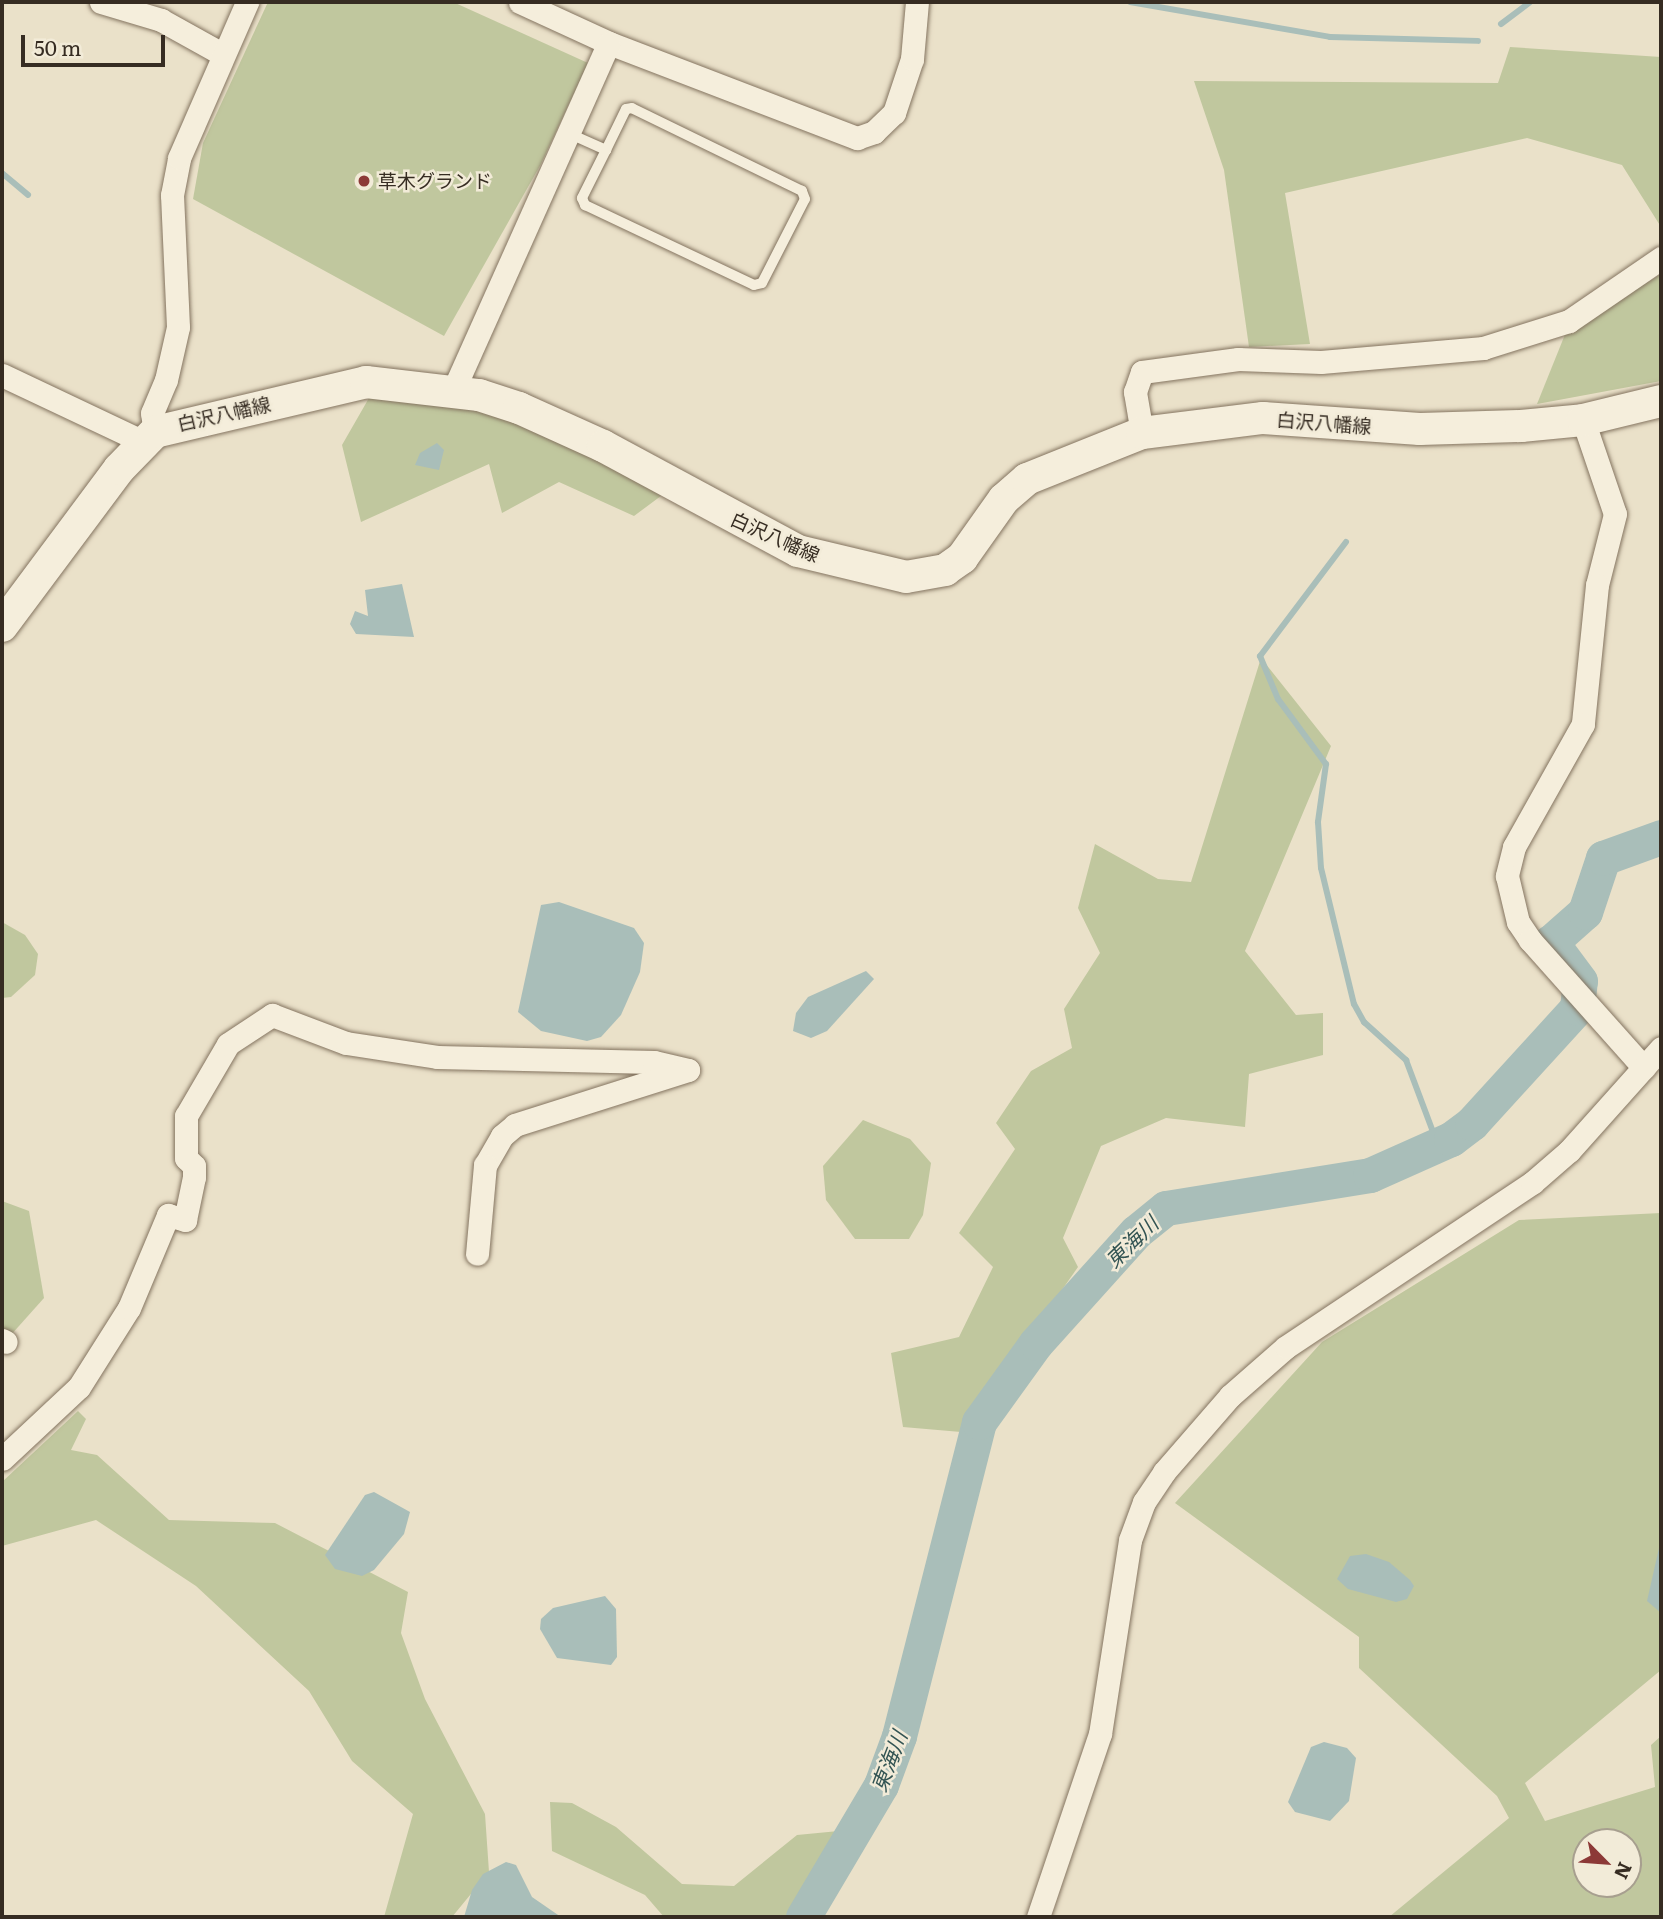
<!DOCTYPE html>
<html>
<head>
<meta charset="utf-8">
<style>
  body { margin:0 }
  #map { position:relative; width:1663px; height:1919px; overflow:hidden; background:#eae1c9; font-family:Literata,"Noto Sans JP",serif }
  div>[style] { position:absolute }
  .green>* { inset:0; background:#c0c79e }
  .water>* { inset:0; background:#a9beb9 }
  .stream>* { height:6px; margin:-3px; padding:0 3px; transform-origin:3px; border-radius:3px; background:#a9beb9 }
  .river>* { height:35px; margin:-17.5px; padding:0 17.5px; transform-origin:17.5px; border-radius:17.5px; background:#a9beb9 }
  .roads { filter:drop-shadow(0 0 2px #847460) drop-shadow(0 0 2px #847460) }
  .lane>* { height:10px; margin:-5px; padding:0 5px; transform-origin:5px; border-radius:5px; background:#f5eedc }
  .street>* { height:23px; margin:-11.5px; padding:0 11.5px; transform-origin:11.5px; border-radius:11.5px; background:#f5eedc }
  .secondary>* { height:32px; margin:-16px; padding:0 16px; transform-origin:16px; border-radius:16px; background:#f5eedc }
  .dots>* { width:19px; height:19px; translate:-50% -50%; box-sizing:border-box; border:4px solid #f2ebd8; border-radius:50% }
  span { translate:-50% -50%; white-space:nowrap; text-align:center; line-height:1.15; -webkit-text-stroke:5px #f2ebd8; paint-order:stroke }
  .poi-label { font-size:19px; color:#362c22 }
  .left { translate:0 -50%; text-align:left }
  .street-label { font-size:19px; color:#362c22 }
  .water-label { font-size:21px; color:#335453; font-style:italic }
  .frame { position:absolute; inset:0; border:4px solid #362c22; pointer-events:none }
  .north { position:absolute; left:1572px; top:1828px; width:70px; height:70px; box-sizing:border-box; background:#f2ebd8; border:2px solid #a79f8f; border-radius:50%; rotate:115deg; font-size:19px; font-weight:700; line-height:28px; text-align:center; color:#362c22 }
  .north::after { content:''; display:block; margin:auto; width:24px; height:32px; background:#8c3937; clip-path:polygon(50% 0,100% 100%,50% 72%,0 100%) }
  .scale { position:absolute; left:21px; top:35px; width:144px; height:32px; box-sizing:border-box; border:4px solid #362c22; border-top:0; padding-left:9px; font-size:21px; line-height:24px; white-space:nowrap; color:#362c22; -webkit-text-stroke:5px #f2ebd8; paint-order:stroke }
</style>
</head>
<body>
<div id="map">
  <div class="green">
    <div style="clip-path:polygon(268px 2px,453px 2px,588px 63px,541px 164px,444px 336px,193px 199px,203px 143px)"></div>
    <div style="clip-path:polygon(1510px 47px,1661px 57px,1661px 227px,1622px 165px,1527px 138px,1285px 193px,1310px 344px,1249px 347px,1224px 170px,1194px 81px,1498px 83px)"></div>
    <div style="clip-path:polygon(1661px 274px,1661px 381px,1537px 404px,1566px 332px)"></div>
    <div style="clip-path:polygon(373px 391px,478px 403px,669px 490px,634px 516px,559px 482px,502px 513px,489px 464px,361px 522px,342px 445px)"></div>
    <div style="clip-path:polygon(1261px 658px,1331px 746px,1245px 951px,1296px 1015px,1323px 1013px,1323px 1055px,1249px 1074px,1245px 1127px,1166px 1118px,1101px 1146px,1063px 1238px,1078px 1267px,1015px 1357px,961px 1432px,903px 1427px,891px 1353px,959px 1337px,993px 1267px,959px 1233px,1015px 1149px,996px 1123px,1031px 1071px,1072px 1048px,1064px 1009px,1100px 953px,1078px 908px,1095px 844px,1158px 879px,1191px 882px)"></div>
    <div style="clip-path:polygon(2px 922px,25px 935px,38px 954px,35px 975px,11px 997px,2px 998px)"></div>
    <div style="clip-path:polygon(863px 1120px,910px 1139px,931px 1163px,923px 1215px,909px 1239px,855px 1239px,826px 1200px,823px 1166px)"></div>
    <div style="clip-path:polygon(2px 1201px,29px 1211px,44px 1298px,2px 1345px)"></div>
    <div style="clip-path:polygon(evenodd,1661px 1213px,1661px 1670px,1525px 1783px,1545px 1821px,1655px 1787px,1651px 1745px,1661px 1736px,1661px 1917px,1389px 1917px,1509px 1818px,1497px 1796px,1359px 1668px,1359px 1637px,1175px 1503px,1322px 1342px,1519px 1220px,1661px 1213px,1586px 1842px,1628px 1842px,1628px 1884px,1586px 1884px,1586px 1842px)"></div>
    <div style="clip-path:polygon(78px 1411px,86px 1419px,71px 1450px,97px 1455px,169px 1520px,275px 1523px,408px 1592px,401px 1633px,425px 1699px,485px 1814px,489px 1872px,452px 1917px,384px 1917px,413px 1814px,352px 1761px,309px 1691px,196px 1586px,96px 1520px,2px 1546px,2px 1482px)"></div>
    <div style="clip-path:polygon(550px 1802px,572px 1803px,616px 1827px,682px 1884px,734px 1886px,797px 1835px,849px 1830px,794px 1917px,664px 1917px,645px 1895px,552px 1851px)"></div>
  </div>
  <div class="water">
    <div style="clip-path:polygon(437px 443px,444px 450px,439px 470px,415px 465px,420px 453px)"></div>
    <div style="clip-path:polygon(402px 584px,414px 637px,356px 634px,350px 624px,355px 611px,368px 616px,365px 590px)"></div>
    <div style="clip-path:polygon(559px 902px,634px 928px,644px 943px,640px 972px,621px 1015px,601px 1037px,587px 1041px,541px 1031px,518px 1012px,541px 905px)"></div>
    <div style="clip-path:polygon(866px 971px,874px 979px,827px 1031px,811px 1038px,793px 1031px,796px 1013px,808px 997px)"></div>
    <div style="clip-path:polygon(374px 1492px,410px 1512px,404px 1534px,374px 1570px,362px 1576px,335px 1569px,325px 1555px,365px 1495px)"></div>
    <div style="clip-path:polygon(1661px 1539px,1661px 1613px,1647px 1601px)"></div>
    <div style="clip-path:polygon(1366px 1554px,1389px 1562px,1410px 1580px,1414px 1586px,1407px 1599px,1396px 1602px,1348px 1589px,1337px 1579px,1350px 1556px)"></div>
    <div style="clip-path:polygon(605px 1596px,616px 1609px,617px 1657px,611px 1665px,557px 1658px,540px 1629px,541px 1619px,553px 1608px)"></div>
    <div style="clip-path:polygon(1324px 1742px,1347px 1748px,1356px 1758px,1349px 1801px,1330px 1821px,1295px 1812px,1288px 1802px,1311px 1747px)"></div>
    <div style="clip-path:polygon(506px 1862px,516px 1865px,532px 1897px,561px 1917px,464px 1917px,472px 1890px,483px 1874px)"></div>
  </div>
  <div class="stream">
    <div style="left:1130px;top:2px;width:203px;rotate:9.9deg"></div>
    <div style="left:1330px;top:37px;width:148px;rotate:1.5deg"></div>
    <div style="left:1501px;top:24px;width:36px;rotate:-37deg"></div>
    <div style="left:2px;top:173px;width:34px;rotate:40deg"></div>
    <div style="left:1346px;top:542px;width:143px;rotate:127deg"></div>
    <div style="left:1260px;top:656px;width:47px;rotate:67.3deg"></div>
    <div style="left:1278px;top:699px;width:81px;rotate:53.6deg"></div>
    <div style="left:1326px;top:764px;width:59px;rotate:97.9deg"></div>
    <div style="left:1318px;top:822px;width:46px;rotate:86.3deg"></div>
    <div style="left:1321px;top:868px;width:140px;rotate:76.4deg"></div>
    <div style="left:1354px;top:1004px;width:21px;rotate:61deg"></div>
    <div style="left:1364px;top:1022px;width:57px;rotate:42.1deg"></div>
    <div style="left:1406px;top:1060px;width:91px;rotate:69.4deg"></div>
  </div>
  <div class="river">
    <div style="left:803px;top:1917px;width:153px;rotate:-59.4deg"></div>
    <div style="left:881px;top:1785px;width:52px;rotate:-69.8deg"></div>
    <div style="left:899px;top:1736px;width:324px;rotate:-75.7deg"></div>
    <div style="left:979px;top:1422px;width:97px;rotate:-54.2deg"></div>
    <div style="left:1036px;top:1343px;width:149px;rotate:-48deg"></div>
    <div style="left:1136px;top:1232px;width:38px;rotate:-39deg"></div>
    <div style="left:1166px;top:1208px;width:207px;rotate:-9.2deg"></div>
    <div style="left:1370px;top:1175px;width:89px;rotate:-24deg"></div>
    <div style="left:1451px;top:1139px;width:26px;rotate:-37deg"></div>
    <div style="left:1472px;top:1123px;width:156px;rotate:-47.6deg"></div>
    <div style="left:1577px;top:1008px;width:27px;rotate:-84deg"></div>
    <div style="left:1580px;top:981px;width:49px;rotate:-126.6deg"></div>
    <div style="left:1551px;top:942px;width:45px;rotate:-41.4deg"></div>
    <div style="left:1585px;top:912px;width:57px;rotate:-71.6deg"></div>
    <div style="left:1603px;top:858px;width:62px;rotate:-19.9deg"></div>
  </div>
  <div class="roads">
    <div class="lane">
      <div style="left:568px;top:133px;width:42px;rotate:24.1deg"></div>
      <div style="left:606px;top:150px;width:54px;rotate:116.6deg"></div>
      <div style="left:582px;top:198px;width:8px;rotate:67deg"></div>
      <div style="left:585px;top:205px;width:187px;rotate:25.3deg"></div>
      <div style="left:754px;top:285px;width:8px;rotate:-14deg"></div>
      <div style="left:762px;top:283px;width:94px;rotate:-62.9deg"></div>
      <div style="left:805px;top:199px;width:9px;rotate:-111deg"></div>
      <div style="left:802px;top:191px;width:189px;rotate:-154deg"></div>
      <div style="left:632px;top:108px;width:6px;rotate:171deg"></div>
      <div style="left:626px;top:109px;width:46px;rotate:116deg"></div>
    </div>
    <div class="street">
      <div style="left:101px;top:2px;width:63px;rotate:16.7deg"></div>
      <div style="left:161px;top:20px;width:70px;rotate:29.1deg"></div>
      <div style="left:520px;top:2px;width:98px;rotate:24.7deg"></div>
      <div style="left:609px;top:43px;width:266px;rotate:21deg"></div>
      <div style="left:857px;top:138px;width:18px;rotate:-19deg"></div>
      <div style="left:874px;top:132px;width:28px;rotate:-44deg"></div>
      <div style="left:894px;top:113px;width:57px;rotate:-71.6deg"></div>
      <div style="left:912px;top:59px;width:57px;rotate:-85deg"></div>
      <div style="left:2px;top:375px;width:157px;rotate:25.3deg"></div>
      <div style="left:453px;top:391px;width:381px;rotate:-65.9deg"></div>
      <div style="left:1583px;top:420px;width:99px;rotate:71.2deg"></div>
      <div style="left:1615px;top:514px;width:73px;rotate:104.2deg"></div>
      <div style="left:1597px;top:585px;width:140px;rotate:95.8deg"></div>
      <div style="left:1583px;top:724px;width:141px;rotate:119.3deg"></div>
      <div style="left:1514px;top:847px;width:30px;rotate:104deg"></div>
      <div style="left:1507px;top:876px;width:47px;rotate:76.6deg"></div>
      <div style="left:1518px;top:922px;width:22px;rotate:56deg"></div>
      <div style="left:1530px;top:940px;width:171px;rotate:48.3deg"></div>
      <div style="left:155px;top:432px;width:19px;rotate:-99deg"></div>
      <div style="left:152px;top:413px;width:36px;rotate:-67deg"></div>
      <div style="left:166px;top:380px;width:54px;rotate:-77.2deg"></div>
      <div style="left:178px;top:327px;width:132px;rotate:-92.6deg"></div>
      <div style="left:172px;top:195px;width:38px;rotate:-79deg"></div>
      <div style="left:179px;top:158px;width:170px;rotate:-66.4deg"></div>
      <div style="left:1142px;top:433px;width:42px;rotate:-99.7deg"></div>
      <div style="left:1135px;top:392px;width:21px;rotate:-71deg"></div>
      <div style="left:1142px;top:372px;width:97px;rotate:-7.7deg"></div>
      <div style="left:1238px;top:359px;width:83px;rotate:2.1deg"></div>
      <div style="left:1321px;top:362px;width:163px;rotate:-4.9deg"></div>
      <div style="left:1483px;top:348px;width:90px;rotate:-17.4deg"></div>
      <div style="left:1569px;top:321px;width:112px;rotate:-34.4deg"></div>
      <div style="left:2px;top:1340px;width:4px;rotate:27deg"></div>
      <div style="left:2px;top:1459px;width:105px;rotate:-43.1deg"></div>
      <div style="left:79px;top:1387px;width:93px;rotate:-57.7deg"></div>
      <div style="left:129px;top:1308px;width:101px;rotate:-67.2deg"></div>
      <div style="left:168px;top:1215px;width:18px;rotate:16deg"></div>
      <div style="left:185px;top:1220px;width:44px;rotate:-78.2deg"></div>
      <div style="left:194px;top:1177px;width:11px;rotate:-90deg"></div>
      <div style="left:194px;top:1166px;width:11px;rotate:-135deg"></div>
      <div style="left:186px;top:1158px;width:42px;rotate:-90deg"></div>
      <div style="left:186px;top:1116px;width:83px;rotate:-59.7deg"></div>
      <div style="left:228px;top:1044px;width:53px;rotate:-33.4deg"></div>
      <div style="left:272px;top:1015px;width:79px;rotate:20.7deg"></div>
      <div style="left:346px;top:1043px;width:92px;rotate:8.7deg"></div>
      <div style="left:437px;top:1057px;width:217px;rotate:1.3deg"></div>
      <div style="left:654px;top:1062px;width:35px;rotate:13deg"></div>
      <div style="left:688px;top:1070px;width:182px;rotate:162.4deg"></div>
      <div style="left:515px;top:1125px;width:17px;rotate:140deg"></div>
      <div style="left:502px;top:1136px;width:34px;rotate:120deg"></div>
      <div style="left:485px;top:1165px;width:89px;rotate:95.1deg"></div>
      <div style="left:1038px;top:1917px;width:193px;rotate:-71.3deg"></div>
      <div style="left:1100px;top:1734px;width:196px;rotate:-81.2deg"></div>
      <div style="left:1130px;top:1540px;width:40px;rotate:-69.8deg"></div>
      <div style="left:1144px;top:1502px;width:36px;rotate:-56deg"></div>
      <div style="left:1164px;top:1472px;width:101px;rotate:-49deg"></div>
      <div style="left:1230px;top:1396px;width:74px;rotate:-41.2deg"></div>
      <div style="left:1286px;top:1347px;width:296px;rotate:-33.7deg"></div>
      <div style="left:1532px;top:1183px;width:49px;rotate:-40.9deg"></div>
      <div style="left:1569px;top:1151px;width:138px;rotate:-48.2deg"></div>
    </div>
    <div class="secondary">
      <div style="left:2px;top:626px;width:196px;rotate:-53.3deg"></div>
      <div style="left:119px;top:469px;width:52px;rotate:-45.8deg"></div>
      <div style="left:155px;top:432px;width:217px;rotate:-13.3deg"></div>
      <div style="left:366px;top:382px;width:114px;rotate:6.6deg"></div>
      <div style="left:479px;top:395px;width:42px;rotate:18deg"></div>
      <div style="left:519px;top:408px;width:92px;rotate:24.3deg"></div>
      <div style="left:603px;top:446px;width:221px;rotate:28.3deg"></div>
      <div style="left:798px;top:551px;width:111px;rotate:13.5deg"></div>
      <div style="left:906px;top:577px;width:40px;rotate:-10deg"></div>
      <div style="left:945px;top:570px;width:21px;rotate:-35deg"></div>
      <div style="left:962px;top:558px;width:72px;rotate:-54.6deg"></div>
      <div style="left:1004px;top:499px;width:30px;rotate:-41deg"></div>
      <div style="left:1027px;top:479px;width:124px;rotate:-21.8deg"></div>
      <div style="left:1142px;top:433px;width:122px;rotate:-7.1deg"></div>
      <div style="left:1263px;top:418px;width:157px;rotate:4deg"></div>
      <div style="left:1420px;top:429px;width:101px;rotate:-1.7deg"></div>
      <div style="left:1521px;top:426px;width:62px;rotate:-5.5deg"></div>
      <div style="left:1583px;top:420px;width:80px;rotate:-13.7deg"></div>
    </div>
  </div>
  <div class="dots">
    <div style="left:364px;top:181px;background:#8c3937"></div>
  </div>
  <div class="poi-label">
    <span class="left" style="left:378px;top:181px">草木グランド</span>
  </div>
  <div class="street-label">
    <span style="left:224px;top:414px;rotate:-13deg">白沢八幡線</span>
    <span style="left:1324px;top:423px;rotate:4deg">白沢八幡線</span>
    <span style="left:775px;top:537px;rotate:24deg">白沢八幡線</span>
  </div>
  <div class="water-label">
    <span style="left:1131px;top:1241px;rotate:-44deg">東海川</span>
    <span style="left:888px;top:1761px;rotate:-69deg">東海川</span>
  </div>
  <div class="frame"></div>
  <div class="north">N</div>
  <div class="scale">50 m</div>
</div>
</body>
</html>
